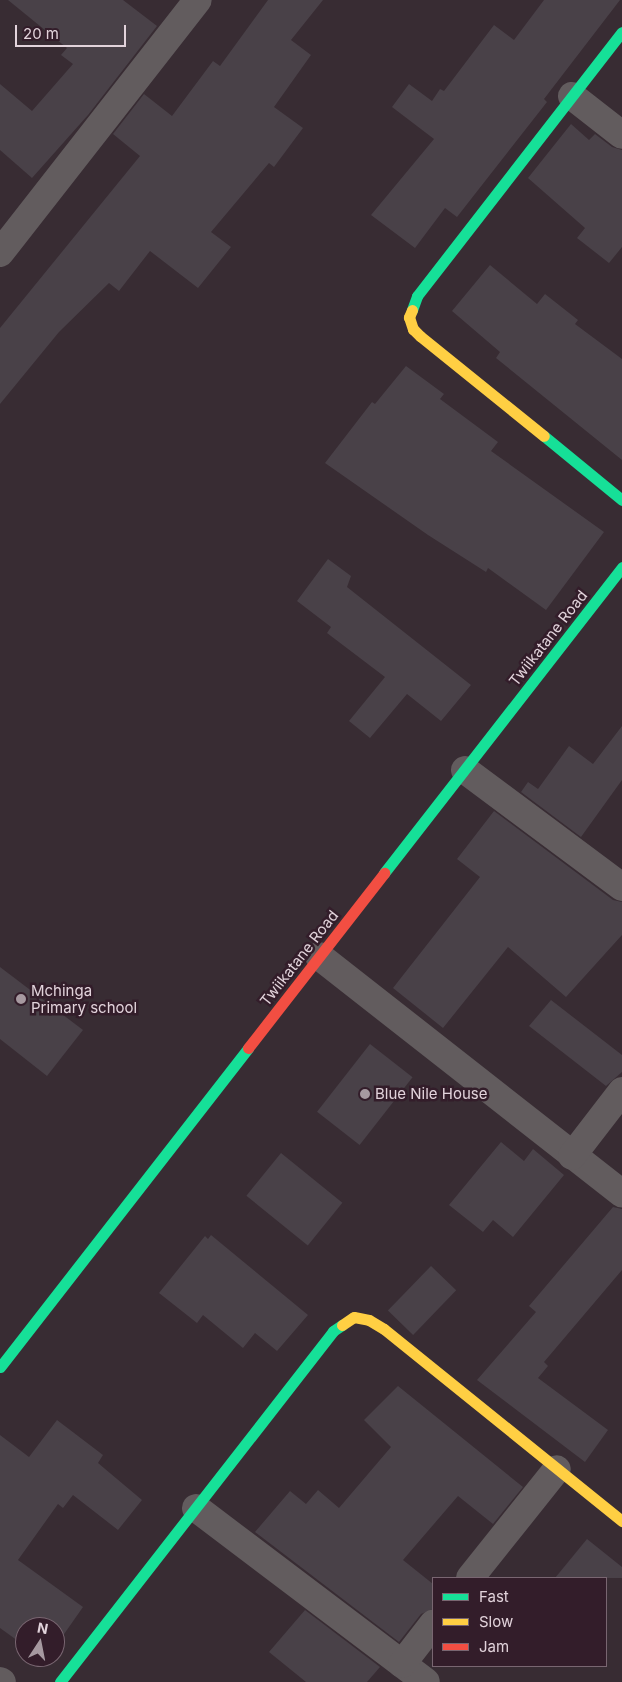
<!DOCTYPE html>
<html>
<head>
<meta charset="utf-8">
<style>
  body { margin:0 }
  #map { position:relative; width:622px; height:1682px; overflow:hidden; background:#382c33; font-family:Inter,sans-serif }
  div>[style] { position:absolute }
  .building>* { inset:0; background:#494148; transform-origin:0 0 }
  .street>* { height:28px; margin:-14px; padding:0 14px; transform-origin:14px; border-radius:14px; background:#625c5e }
  .fast>* { height:11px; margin:-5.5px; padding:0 5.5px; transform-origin:5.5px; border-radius:5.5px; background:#16e098 }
  .slow>* { height:11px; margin:-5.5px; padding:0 5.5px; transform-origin:5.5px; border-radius:5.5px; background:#ffcf43 }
  .jam>* { height:11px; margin:-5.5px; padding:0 5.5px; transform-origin:5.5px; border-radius:5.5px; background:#f24e42 }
  .dots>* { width:14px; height:14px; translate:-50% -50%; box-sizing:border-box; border:2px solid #331d2a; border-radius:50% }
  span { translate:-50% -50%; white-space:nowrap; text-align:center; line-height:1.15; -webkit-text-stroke:5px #331d2a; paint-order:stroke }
  .street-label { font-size:15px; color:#e2d3db }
  .poi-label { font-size:15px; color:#e2d3db }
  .left { translate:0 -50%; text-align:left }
  .legend { position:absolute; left:432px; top:1577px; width:175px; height:90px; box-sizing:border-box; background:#331d2a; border:1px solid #796671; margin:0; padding:6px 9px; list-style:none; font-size:15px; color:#e2d3db }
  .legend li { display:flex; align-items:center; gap:10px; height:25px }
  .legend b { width:25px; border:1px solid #796671 }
  .north { position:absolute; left:15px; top:1617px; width:50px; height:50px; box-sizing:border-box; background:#331d2a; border:1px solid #796671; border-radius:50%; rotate:11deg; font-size:14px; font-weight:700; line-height:20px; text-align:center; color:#e2d3db }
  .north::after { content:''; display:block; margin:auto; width:18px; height:22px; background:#a699a0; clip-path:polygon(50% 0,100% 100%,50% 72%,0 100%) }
  .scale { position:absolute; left:15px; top:25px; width:111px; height:22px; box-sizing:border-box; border:2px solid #e2d3db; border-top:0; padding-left:6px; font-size:15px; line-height:18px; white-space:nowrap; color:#e2d3db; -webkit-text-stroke:4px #331d2a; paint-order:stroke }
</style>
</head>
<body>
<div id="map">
  <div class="building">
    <div style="clip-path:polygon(8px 0,123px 0,157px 26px,88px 115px,32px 178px,0 150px,0 84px,32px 111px,73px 64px,61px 55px,67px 48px)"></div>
    <div style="clip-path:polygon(268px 0,323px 0,291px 40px,311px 55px,274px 107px,303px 128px,274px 167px,269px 163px,211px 232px,231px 247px,198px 288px,150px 251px,119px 291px,109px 283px,59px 332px,0 404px,0 328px,140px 156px,113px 134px,144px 94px,172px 116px,213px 61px,220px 66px)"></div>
    <div style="clip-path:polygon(544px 0,620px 0,544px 99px,547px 102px,457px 217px,445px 208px,415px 248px,371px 215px,434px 139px,392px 107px,409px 84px,432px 101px,440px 89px,444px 91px,494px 25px,514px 40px)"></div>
    <div style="clip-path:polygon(571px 124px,589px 140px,595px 134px,612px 147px,622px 150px,622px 247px,609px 263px,577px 238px,585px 228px,528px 178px)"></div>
    <div style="clip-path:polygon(490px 265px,537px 304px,545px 294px,578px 320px,575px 324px,622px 359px,622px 460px,496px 358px,500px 352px,452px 311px)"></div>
    <div style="clip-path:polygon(406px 366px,444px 394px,440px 399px,498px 442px,491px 451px,604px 532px,546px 610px,488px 568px,486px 572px,428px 535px,325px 463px,372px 402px,375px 404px)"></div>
    <div style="clip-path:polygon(328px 559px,351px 576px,347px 587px,471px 685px,441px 721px,407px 694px,370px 738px,349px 721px,385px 677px,327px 633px,331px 627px,297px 601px)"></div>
    <div style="clip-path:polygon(622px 726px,622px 780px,581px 837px,521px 792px,528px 782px,538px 789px,569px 746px,593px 764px)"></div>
    <div style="clip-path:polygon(494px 811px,613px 900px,622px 902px,622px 935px,566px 997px,508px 947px,443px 1028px,393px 988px,480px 877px,457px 859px)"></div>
    <div style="clip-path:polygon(0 967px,83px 1030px,47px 1076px,0 1039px)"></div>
    <div style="clip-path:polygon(551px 1000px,622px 1055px,622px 1072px,606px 1086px,529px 1026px)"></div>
    <div style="left:370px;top:1044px;width:54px;height:86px;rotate:38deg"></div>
    <div style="clip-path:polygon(501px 1142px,524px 1161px,533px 1149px,564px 1175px,513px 1237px,493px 1220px,483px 1232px,449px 1205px)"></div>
    <div style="left:281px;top:1153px;width:79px;height:55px;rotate:39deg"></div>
    <div style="clip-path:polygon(613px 1207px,622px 1209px,622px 1270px,544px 1362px,548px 1366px,538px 1378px,608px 1430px,585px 1462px,477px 1380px,536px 1312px,529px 1306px)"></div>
    <div style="clip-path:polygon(211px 1235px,308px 1315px,277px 1351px,255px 1333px,243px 1348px,203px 1315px,197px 1323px,159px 1293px,205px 1236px,208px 1239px)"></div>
    <div style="left:431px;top:1266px;width:35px;height:62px;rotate:44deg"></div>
    <div style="clip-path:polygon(398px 1386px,523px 1487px,493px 1524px,458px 1496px,403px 1560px,433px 1584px,433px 1609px,421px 1614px,399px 1642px,255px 1532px,290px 1491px,306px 1504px,318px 1490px,339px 1508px,391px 1447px,364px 1420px)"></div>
    <div style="clip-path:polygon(57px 1420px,103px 1455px,98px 1463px,142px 1500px,118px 1530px,73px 1495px,63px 1508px,58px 1504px,18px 1560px,83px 1607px,55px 1647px,55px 1627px,25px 1627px,25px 1646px,0 1628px,0 1435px,29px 1457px)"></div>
    <div style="clip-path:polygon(587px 1539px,622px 1567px,622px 1578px,555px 1578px)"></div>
    <div style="clip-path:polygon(305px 1610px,380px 1667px,367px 1682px,306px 1682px,269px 1652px)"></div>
  </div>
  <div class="street">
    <div style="left:572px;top:96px;width:63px;rotate:38deg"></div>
    <div style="left:0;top:253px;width:321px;rotate:-52deg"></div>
    <div style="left:465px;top:770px;width:196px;rotate:36.7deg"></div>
    <div style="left:319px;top:956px;width:385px;rotate:38.1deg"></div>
    <div style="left:572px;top:1156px;width:82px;rotate:-52.4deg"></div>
    <div style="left:196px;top:1508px;width:288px;rotate:37.1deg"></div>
    <div style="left:470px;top:1578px;width:139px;rotate:-51.4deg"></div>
    <div style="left:402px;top:1664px;width:51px;rotate:-52.2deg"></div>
    <div style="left:0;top:1681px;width:2px;rotate:27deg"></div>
  </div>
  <div class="fast">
    <div style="left:412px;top:310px;width:15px;rotate:-70deg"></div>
    <div style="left:417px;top:296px;width:334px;rotate:-52.2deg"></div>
    <div style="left:544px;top:436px;width:101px;rotate:39.4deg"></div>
    <div style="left:384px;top:873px;width:388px;rotate:-52.1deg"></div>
    <div style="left:0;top:1367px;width:404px;rotate:-52.1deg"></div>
    <div style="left:60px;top:1682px;width:445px;rotate:-52.1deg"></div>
    <div style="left:333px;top:1331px;width:11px;rotate:-34deg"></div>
  </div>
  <div class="slow">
    <div style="left:412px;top:310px;width:8px;rotate:113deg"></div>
    <div style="left:409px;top:317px;width:13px;rotate:72deg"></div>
    <div style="left:413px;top:329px;width:10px;rotate:45deg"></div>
    <div style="left:420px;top:336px;width:159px;rotate:38.9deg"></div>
    <div style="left:342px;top:1325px;width:14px;rotate:-34deg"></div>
    <div style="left:354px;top:1317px;width:15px;rotate:11deg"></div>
    <div style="left:369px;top:1320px;width:17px;rotate:31deg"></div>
    <div style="left:384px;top:1329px;width:306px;rotate:38.9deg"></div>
  </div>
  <div class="jam">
    <div style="left:248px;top:1048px;width:222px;rotate:-52.1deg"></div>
  </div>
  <div class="dots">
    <div style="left:21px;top:999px;background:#a699a0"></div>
    <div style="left:365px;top:1094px;background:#a699a0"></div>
  </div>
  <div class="street-label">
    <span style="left:548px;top:638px;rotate:-52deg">Twiikatane Road</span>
    <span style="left:299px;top:958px;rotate:-52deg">Twiikatane Road</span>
  </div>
  <div class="poi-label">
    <span class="left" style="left:31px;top:999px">Mchinga<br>Primary school</span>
    <span class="left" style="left:375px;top:1094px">Blue Nile House</span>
  </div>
  <ul class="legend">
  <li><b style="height:6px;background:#16e098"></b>Fast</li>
  <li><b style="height:6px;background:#ffcf43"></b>Slow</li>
  <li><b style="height:6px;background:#f24e42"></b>Jam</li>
  </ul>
  <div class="north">N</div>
  <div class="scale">20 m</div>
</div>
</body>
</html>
